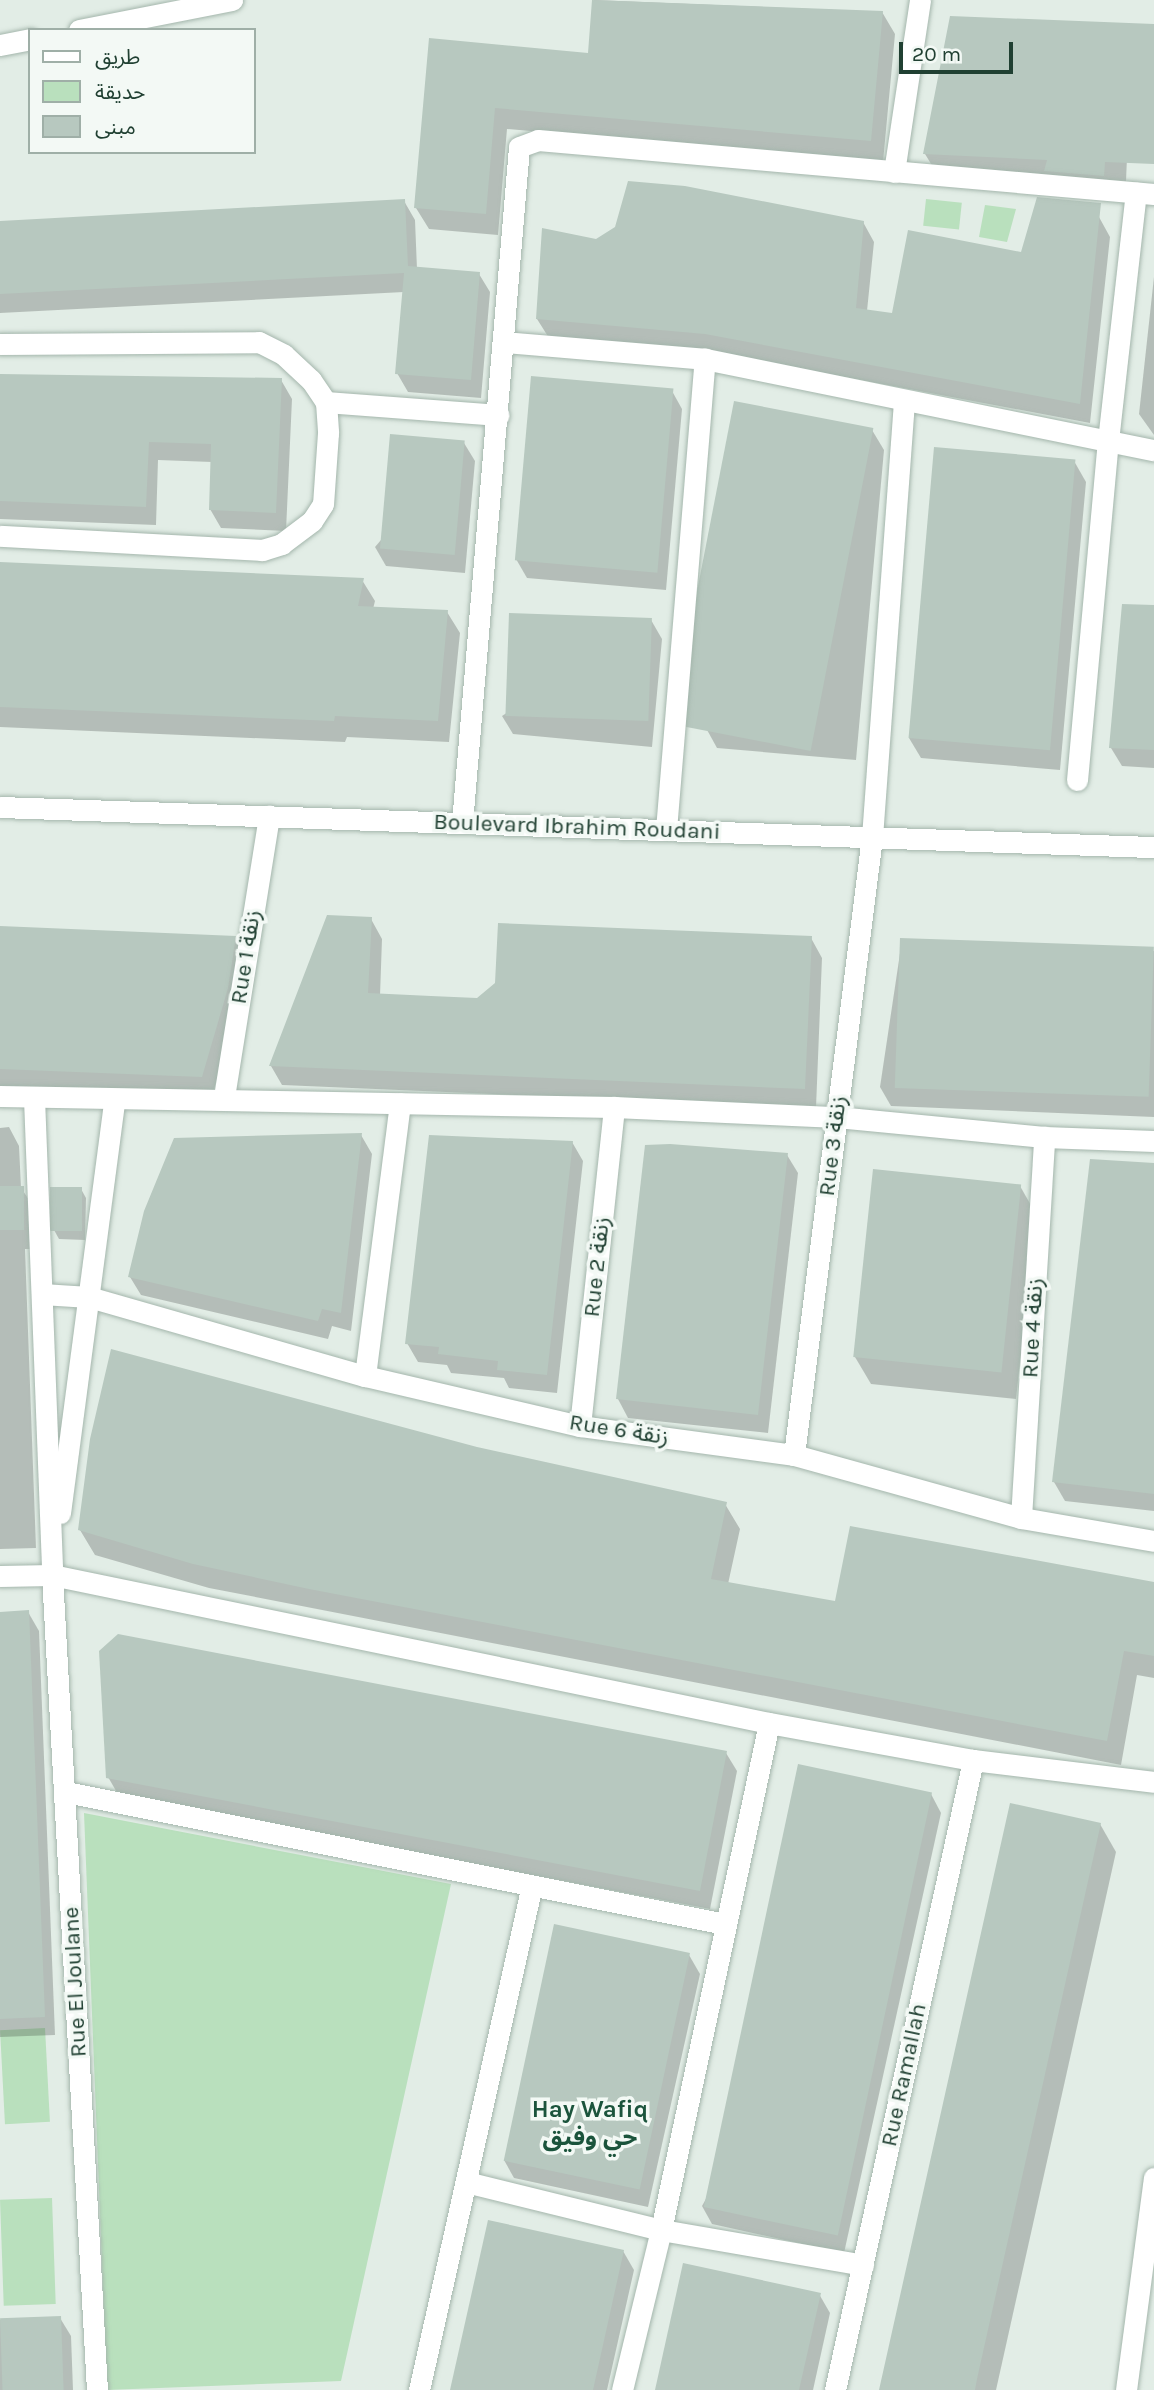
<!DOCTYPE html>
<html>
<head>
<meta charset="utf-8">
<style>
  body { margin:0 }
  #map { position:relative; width:1154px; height:2390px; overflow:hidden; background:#e2ede6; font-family:Karla,"Noto Sans Arabic",sans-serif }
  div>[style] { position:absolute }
  .green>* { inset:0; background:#b9e0bd; transform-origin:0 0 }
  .shadow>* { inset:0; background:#0003 }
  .building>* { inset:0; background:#b7c8bf; transform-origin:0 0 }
  .roads { filter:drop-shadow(0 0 2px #a4b6ac) drop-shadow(0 0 2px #a4b6ac) }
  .minor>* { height:21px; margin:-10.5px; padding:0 10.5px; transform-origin:10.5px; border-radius:10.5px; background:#fff }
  span { translate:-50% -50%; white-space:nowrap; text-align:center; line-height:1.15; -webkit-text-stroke:7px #f3f9f5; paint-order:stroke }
  .street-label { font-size:23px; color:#204032 }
  .neighbourhood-label { font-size:24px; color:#1b543c; font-weight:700 }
  .legend { position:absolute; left:28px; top:28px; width:228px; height:126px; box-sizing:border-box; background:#f3f9f5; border:2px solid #9fafa7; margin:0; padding:9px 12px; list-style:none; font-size:21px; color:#204032 }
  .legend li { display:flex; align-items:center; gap:14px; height:35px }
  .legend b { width:35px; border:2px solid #9fafa7 }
  .scale { position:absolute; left:899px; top:42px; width:114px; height:32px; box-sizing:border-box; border:4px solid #204032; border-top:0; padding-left:9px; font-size:21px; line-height:24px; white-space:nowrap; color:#204032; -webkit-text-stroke:5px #f3f9f5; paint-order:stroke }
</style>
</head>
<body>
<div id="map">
  <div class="green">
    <div style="left:926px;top:199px;width:36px;height:27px;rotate:6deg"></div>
    <div style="clip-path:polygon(985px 205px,1016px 209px,1007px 242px,979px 237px)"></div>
    <div style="clip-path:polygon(84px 1813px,451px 1884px,341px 2381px,107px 2390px)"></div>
    <div style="left:45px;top:2028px;width:94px;height:45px;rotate:87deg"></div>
    <div style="left:52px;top:2198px;width:106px;height:52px;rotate:88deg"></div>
  </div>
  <div class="shadow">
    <div style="clip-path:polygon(594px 0,882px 12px,895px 34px,883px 162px,507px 129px,498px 235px,429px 229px,416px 208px,431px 40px,589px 54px)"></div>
    <div style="clip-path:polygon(1154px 26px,1154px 112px,1129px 111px,1126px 181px,936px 172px,925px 154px)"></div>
    <div style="clip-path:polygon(404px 201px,415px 220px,417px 269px,479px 274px,490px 292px,481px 398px,408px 392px,397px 373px,404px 292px,0 313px,0 222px)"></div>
    <div style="clip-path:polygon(1099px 217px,1110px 237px,1090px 423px,717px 353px,549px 338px,537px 319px,596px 241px,863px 222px,874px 242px,867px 311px,893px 315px)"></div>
    <div style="clip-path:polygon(1154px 277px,1154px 435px,1139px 414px)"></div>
    <div style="clip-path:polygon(0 376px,281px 380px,292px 399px,286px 531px,221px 528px,210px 509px,212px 462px,158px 460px,156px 525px,0 519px)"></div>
    <div style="clip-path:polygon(672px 391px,682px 409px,666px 590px,527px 578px,516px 559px)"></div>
    <div style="clip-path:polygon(872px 430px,884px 450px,856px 760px,717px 748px,706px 728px)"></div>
    <div style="clip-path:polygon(464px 443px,475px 461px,465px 573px,386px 566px,375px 547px)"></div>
    <div style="clip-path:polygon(1074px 461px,1086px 482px,1060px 770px,921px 758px,909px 738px)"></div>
    <div style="clip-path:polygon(0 564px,362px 580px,375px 601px,373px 609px,447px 612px,460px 633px,449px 742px,347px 737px,345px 742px,0 727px)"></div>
    <div style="clip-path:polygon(1154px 607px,1154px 768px,1122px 766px,1111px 748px)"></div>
    <div style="clip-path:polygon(651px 620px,662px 639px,652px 747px,513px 734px,502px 716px)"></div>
    <div style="clip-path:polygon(371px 919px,382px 939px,380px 996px,477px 1000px,811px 938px,822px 958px,816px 1108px,282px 1085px,271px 1066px)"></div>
    <div style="clip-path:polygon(0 928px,235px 938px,246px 957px,238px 1008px,212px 1096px,0 1087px)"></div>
    <div style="clip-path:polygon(902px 940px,1154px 951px,1154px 1117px,891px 1106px,880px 1087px)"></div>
    <div style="clip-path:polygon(9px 1127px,19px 1146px,21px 1188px,34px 1207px,36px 1249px,25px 1249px,36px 1548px,0 1549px,0 1128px)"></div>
    <div style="clip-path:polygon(361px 1135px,372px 1154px,351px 1331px,332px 1326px,328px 1339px,141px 1295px,130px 1277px)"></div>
    <div style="clip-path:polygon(572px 1142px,583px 1161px,557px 1393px,509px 1388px,504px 1378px,451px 1373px,447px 1365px,418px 1362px,407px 1343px)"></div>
    <div style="clip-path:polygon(787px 1155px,798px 1173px,768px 1433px,628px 1418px,618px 1399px)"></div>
    <div style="clip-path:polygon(1154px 1164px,1154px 1511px,1065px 1501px,1054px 1482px)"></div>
    <div style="clip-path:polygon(1020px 1186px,1036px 1214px,1016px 1399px,871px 1384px,855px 1357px)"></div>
    <div style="clip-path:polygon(81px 1189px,86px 1198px,85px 1240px,59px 1239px,54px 1230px)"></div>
    <div style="clip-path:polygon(477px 1449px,725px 1504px,740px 1529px,728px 1584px,836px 1603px,1154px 1584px,1154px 1678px,1137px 1675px,1121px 1765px,209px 1588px,95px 1555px,80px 1530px)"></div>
    <div style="clip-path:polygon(28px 1612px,39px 1631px,55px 2035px,0 2037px,0 1613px)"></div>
    <div style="clip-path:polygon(726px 1753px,737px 1771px,710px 1909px,119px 1796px,108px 1777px)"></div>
    <div style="clip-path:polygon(931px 1794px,941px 1813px,844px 2253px,712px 2224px,702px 2206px)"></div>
    <div style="clip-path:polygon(1100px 1824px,1116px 1852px,996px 2390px,881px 2390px)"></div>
    <div style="clip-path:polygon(689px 1955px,700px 1974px,648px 2207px,514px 2178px,504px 2160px)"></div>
    <div style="clip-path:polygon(623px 2251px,634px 2270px,607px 2390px,452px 2390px)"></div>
    <div style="clip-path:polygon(819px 2294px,830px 2313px,813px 2390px,656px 2390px)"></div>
    <div style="clip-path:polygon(60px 2318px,71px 2336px,73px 2390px,0 2390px,0 2320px)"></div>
  </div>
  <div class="building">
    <div style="clip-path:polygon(592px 0,883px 11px,871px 141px,495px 108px,486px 214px,414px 208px,429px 38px,588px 53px)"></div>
    <div style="clip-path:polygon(950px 16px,1154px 24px,1154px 164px,1105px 162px,1104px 176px,1044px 171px,1047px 160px,923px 154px)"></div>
    <div style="clip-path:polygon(628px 181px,685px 186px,864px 221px,856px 308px,892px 313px,908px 230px,1021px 252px,1037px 197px,1101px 203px,1080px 404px,705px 334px,536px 319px,542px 228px,596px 239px,615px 227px)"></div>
    <div style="clip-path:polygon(405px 199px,408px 266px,480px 272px,471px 380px,395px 374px,404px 273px,0 294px,0 221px)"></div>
    <div style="clip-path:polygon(0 374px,282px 378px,276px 513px,209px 510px,211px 444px,149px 442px,146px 507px,0 501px)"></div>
    <div style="left:531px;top:376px;width:143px;height:185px;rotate:5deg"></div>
    <div style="left:734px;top:401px;width:142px;height:329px;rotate:11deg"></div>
    <div style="left:390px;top:434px;width:75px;height:115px;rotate:5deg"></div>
    <div style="left:934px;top:447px;width:142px;height:292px;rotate:5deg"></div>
    <div style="clip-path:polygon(0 562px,364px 578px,358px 606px,448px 610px,438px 721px,335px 716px,334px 721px,0 707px)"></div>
    <div style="clip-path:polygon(1122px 604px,1154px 605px,1154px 750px,1109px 748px)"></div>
    <div style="left:509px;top:613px;width:143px;height:103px;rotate:2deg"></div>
    <div style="clip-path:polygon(327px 915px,372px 917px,368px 993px,431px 996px,477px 998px,495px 983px,498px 923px,812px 936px,805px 1089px,269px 1066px)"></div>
    <div style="clip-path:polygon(0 926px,236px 936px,228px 988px,202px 1077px,0 1069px)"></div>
    <div style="left:900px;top:938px;width:254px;height:150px;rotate:2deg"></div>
    <div style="clip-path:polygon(362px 1133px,341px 1313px,322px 1309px,318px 1321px,128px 1277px,144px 1211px,174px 1138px)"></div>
    <div style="clip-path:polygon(429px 1135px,573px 1141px,547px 1375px,497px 1370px,498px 1361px,438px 1354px,439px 1347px,405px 1344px)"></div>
    <div style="clip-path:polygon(670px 1144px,788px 1153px,758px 1415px,616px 1399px,645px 1145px)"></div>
    <div style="clip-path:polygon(1090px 1159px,1154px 1163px,1154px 1494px,1052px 1482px)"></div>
    <div style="left:873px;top:1169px;width:149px;height:189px;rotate:6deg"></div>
    <div style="left:0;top:1186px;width:24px;height:44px"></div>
    <div style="left:50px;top:1187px;width:32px;height:44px"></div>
    <div style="clip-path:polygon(111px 1349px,477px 1447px,727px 1502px,711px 1579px,835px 1601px,850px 1526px,1154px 1582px,1154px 1656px,1124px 1651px,1107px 1741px,309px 1589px,193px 1564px,78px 1530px,90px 1439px)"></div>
    <div style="clip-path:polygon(29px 1610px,45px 2017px,0 2019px,0 1612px)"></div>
    <div style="clip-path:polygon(118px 1634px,727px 1751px,700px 1891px,106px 1778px,99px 1651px)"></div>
    <div style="left:798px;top:1764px;width:137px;height:453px;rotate:12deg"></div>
    <div style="clip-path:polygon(1010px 1803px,1101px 1823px,977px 2379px,975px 2390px,879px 2390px)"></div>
    <div style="left:554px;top:1924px;width:139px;height:242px;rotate:12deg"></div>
    <div style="clip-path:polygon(488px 2220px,624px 2250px,593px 2390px,450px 2390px)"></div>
    <div style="clip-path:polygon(683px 2263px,821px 2293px,799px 2390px,655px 2390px)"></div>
    <div style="left:61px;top:2316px;width:74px;height:61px;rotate:88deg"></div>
  </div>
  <div class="roads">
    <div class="minor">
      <div style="left:79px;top:30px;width:156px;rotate:-11.1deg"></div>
      <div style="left:0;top:45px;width:31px;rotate:-11deg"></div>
      <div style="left:894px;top:172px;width:174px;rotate:-81.4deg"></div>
      <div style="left:504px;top:342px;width:202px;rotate:4.8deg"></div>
      <div style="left:705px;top:359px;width:458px;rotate:11.5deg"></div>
      <div style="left:0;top:344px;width:259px;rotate:-0.4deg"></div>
      <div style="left:259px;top:342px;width:28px;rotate:27deg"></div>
      <div style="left:284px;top:355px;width:37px;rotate:43deg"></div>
      <div style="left:311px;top:380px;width:27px;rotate:56deg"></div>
      <div style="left:326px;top:402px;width:31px;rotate:86deg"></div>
      <div style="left:328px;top:433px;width:71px;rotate:94deg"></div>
      <div style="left:323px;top:504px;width:20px;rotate:123deg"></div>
      <div style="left:312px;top:521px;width:38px;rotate:143deg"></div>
      <div style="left:282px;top:544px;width:21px;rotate:163deg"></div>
      <div style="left:262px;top:550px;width:262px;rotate:-176.9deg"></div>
      <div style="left:326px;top:402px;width:173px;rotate:4.3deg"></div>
      <div style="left:1077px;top:780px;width:340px;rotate:-84.8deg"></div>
      <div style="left:1108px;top:441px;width:250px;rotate:-83.6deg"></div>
      <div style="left:0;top:807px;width:1155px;rotate:1.99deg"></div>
      <div style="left:462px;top:823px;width:678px;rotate:-85.18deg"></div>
      <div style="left:519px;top:147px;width:20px;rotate:-20deg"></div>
      <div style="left:538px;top:140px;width:618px;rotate:5.01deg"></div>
      <div style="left:666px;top:830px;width:473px;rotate:-85.3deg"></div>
      <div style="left:0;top:1096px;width:614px;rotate:1.03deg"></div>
      <div style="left:614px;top:1107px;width:223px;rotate:2.6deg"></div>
      <div style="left:837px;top:1117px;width:208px;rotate:5.5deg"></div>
      <div style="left:1044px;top:1137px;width:110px;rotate:2.1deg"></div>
      <div style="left:224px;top:1097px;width:285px;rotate:-80.9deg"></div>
      <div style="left:34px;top:1098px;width:477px;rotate:87.8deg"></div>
      <div style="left:52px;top:1575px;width:816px;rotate:86.84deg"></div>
      <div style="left:42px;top:1294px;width:47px;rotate:3.7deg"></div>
      <div style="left:89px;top:1297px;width:287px;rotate:16deg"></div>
      <div style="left:365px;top:1376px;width:221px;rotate:13.1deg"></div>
      <div style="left:580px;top:1426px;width:216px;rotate:7.7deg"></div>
      <div style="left:794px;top:1455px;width:236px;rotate:15.5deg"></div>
      <div style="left:1021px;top:1518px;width:135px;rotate:9.8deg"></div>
      <div style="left:365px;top:1376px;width:275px;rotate:-82.7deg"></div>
      <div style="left:580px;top:1426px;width:321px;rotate:-83.9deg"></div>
      <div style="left:794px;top:1455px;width:623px;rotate:-82.81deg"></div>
      <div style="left:872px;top:837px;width:436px;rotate:-85.8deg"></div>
      <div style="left:60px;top:1513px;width:416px;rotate:-82.5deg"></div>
      <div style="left:1021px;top:1518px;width:382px;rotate:-86.5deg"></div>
      <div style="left:0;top:1576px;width:52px;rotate:-1.1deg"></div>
      <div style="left:52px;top:1575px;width:732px;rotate:11.66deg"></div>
      <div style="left:769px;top:1723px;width:207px;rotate:10.3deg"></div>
      <div style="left:973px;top:1760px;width:182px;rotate:6.9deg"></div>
      <div style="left:66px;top:1792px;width:672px;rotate:11.33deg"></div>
      <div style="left:466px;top:2182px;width:201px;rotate:13.8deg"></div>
      <div style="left:661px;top:2230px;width:205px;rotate:9.8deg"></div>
      <div style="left:419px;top:2390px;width:517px;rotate:-77.39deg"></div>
      <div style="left:622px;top:2390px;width:165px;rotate:-76.3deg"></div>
      <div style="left:661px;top:2230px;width:518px;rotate:-77.97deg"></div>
      <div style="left:835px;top:2390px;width:645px;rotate:-77.64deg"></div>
      <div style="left:1126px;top:2390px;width:214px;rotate:-82.5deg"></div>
    </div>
  </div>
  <div class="street-label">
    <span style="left:577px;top:827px;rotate:2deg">Boulevard Ibrahim Roudani</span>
    <span style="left:246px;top:957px;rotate:-81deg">Rue 1 زنقة</span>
    <span style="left:833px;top:1146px;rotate:-83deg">Rue 3 زنقة</span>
    <span style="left:597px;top:1267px;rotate:-84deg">Rue 2 زنقة</span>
    <span style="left:1033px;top:1328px;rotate:-87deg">Rue 4 زنقة</span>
    <span style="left:619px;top:1430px;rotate:9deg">Rue 6 زنقة</span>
    <span style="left:75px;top:1982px;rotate:-93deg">Rue El Joulane</span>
    <span style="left:904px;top:2075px;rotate:-78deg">Rue Ramallah</span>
  </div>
  <div class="neighbourhood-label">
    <span style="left:590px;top:2124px">Hay Wafiq<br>حي وفيق</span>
  </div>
  <ul class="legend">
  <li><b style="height:9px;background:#fff"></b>طريق</li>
  <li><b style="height:19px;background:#b9e0bd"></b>حديقة</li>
  <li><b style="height:19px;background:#b7c8bf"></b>مبنى</li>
  </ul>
  <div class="scale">20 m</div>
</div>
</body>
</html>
